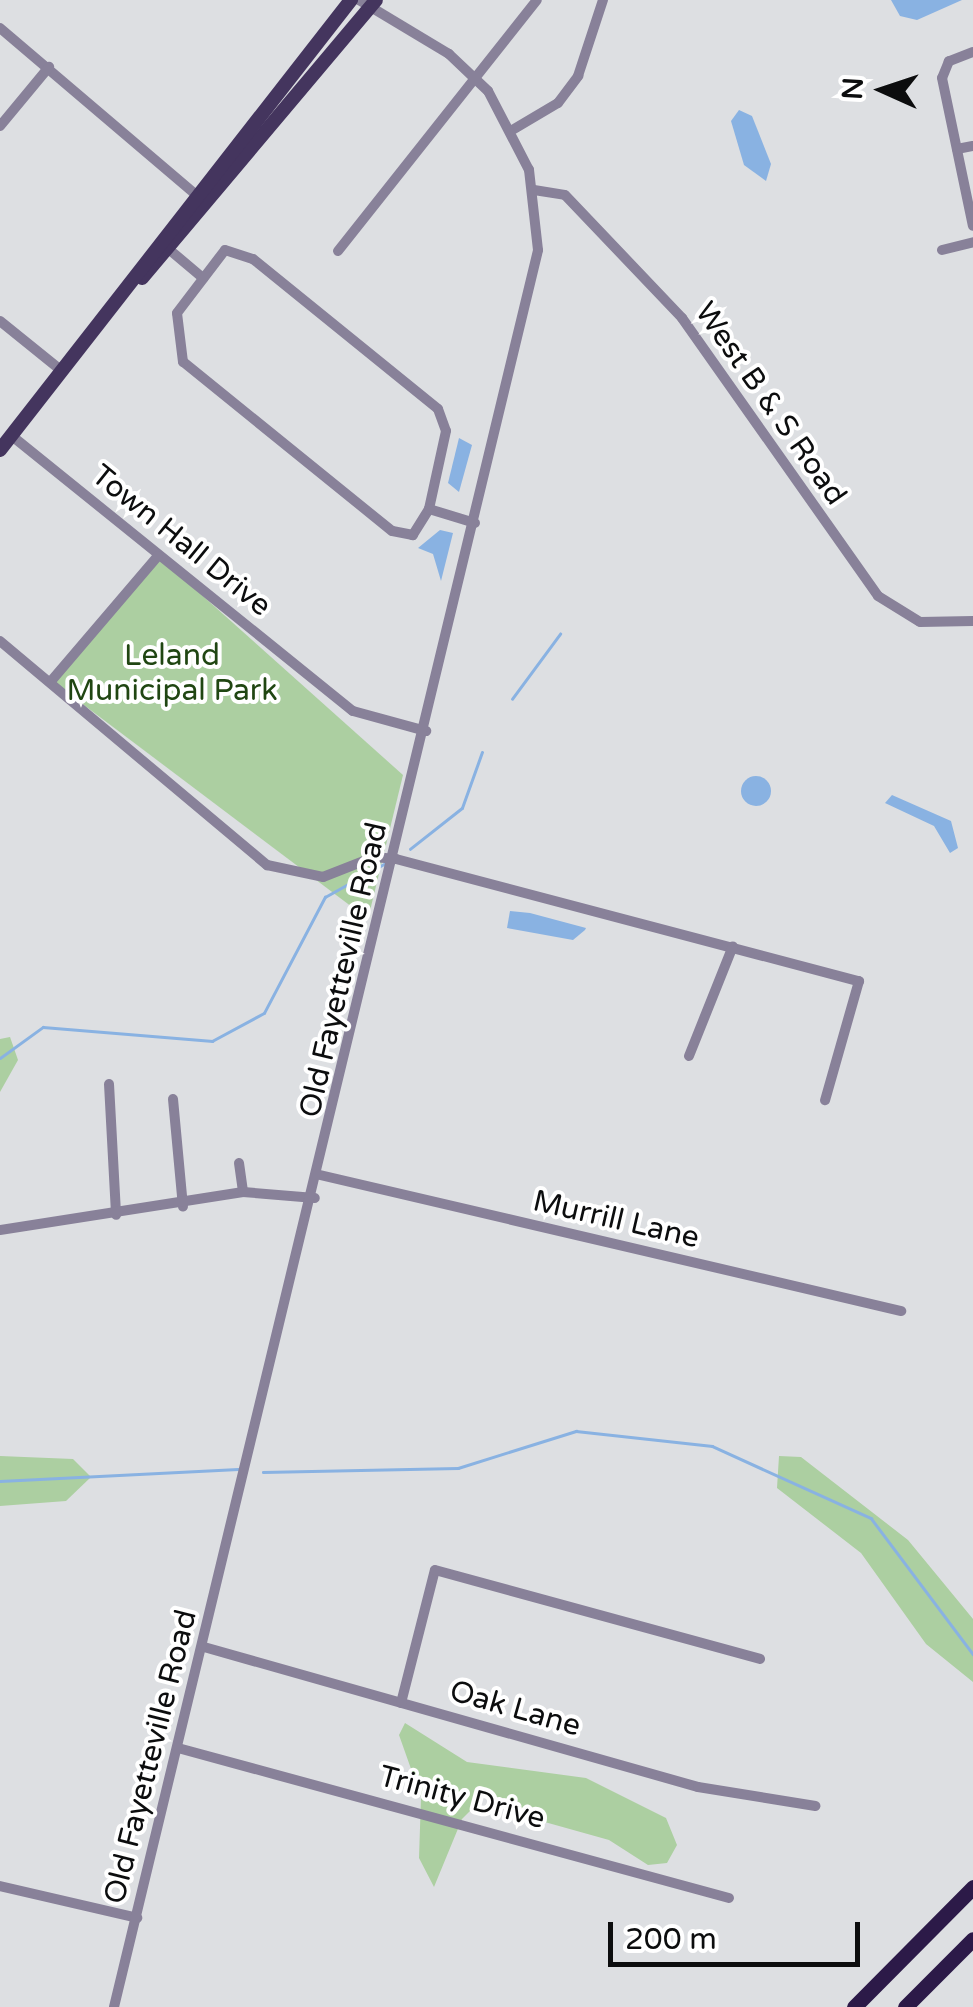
<!DOCTYPE html>
<html>
<head>
<meta charset="utf-8">
<style>
  body { margin:0 }
  #map { position:relative; width:973px; height:2007px; overflow:hidden; background:#dddfe2; font-family:"Varela Round",sans-serif }
  div>[style] { position:absolute }
  .green>* { inset:0; background:#accfa1 }
  .water>* { inset:0; background:#89b2e2 }
  .round { border-radius:50% }
  .stream>* { height:2.5px; margin:-1.25px; padding:0 1.25px; transform-origin:1.25px; border-radius:1.25px; background:#89b2e2 }
  .minor>* { height:10px; margin:-5px; padding:0 5px; transform-origin:5px; border-radius:5px; background:#888199 }
  .major>* { height:14px; margin:-7px; padding:0 7px; transform-origin:7px; border-radius:7px; background:#44355e }
  .highway>* { height:15px; margin:-7.5px; padding:0 7.5px; transform-origin:7.5px; border-radius:7.5px; background:#2c1a48 }
  span { translate:-50% -50%; white-space:nowrap; text-align:center; line-height:1.15; -webkit-text-stroke:8px #fff; paint-order:stroke }
  .street-label { font-size:30px; color:#0c0d0e }
  .park-label { font-size:30px; color:#204612 }
  .north { position:absolute; left:833px; top:40px; width:100px; height:100px; -webkit-text-stroke:8px #fff; paint-order:stroke; rotate:273deg; font-size:28px; font-weight:700; line-height:40px; text-align:center; color:#0c0d0e }
  .north::after { content:''; display:block; margin:auto; width:35px; height:45px; background:#0c0d0e; clip-path:polygon(50% 0,100% 100%,50% 72%,0 100%) }
  .scale { position:absolute; left:608px; top:1922px; width:252px; height:45px; box-sizing:border-box; border:5px solid #0c0d0e; border-top:0; padding-left:12px; font-size:30px; line-height:35px; white-space:nowrap; color:#0c0d0e; -webkit-text-stroke:8px #fff; paint-order:stroke }
</style>
</head>
<body>
<div id="map">
  <div class="green">
    <div style="clip-path:polygon(158px 556px,403px 775px,368px 919px,52px 681px)"></div>
    <div style="clip-path:polygon(10px 1037px,18px 1060px,0 1092px,0 1039px)"></div>
    <div style="clip-path:polygon(0 1456px,73px 1459px,91px 1477px,66px 1501px,0 1506px)"></div>
    <div style="clip-path:polygon(779px 1456px,801px 1457px,908px 1540px,973px 1619px,973px 1682px,926px 1644px,861px 1553px,777px 1488px)"></div>
    <div style="clip-path:polygon(405px 1723px,467px 1762px,586px 1778px,666px 1818px,677px 1845px,667px 1863px,648px 1865px,609px 1840px,534px 1819px,504px 1798px,483px 1798px,462px 1819px,434px 1887px,419px 1858px,421px 1797px,399px 1735px)"></div>
  </div>
  <div class="water">
    <div style="clip-path:polygon(891px 0,962px 0,917px 20px,900px 16px)"></div>
    <div style="clip-path:polygon(739px 110px,752px 116px,771px 164px,766px 181px,744px 165px,731px 121px)"></div>
    <div style="clip-path:polygon(459px 438px,472px 445px,459px 492px,448px 483px)"></div>
    <div style="clip-path:polygon(440px 530px,453px 533px,441px 581px,433px 554px,418px 548px)"></div>
    <div class="round" style="left:741px;top:776px;width:30px;height:30px"></div>
    <div style="clip-path:polygon(892px 795px,951px 821px,958px 848px,950px 853px,934px 826px,885px 803px)"></div>
    <div style="clip-path:polygon(530px 913px,586px 928px,585px 930px,573px 940px,507px 928px,510px 911px)"></div>
  </div>
  <div class="stream">
    <div style="left:512px;top:699px;width:81px;rotate:-53.6deg"></div>
    <div style="left:410px;top:849px;width:66px;rotate:-38.3deg"></div>
    <div style="left:462px;top:808px;width:59px;rotate:-70.3deg"></div>
    <div style="left:0;top:1058px;width:53px;rotate:-35.8deg"></div>
    <div style="left:43px;top:1027px;width:170px;rotate:4.7deg"></div>
    <div style="left:212px;top:1041px;width:59px;rotate:-28.3deg"></div>
    <div style="left:264px;top:1013px;width:131px;rotate:-62.3deg"></div>
    <div style="left:325px;top:897px;width:68px;rotate:-29.2deg"></div>
    <div style="left:263px;top:1472px;width:195px;rotate:-1.2deg"></div>
    <div style="left:458px;top:1468px;width:124px;rotate:-17.4deg"></div>
    <div style="left:576px;top:1431px;width:137px;rotate:6.3deg"></div>
    <div style="left:712px;top:1446px;width:175px;rotate:24.4deg"></div>
    <div style="left:871px;top:1518px;width:170px;rotate:53.1deg"></div>
    <div style="left:0;top:1481px;width:238px;rotate:-2.9deg"></div>
  </div>
  <div class="minor">
    <div style="left:0;top:28px;width:257px;rotate:40.4deg"></div>
    <div style="left:973px;top:52px;width:26px;rotate:159deg"></div>
    <div style="left:949px;top:61px;width:18px;rotate:112deg"></div>
    <div style="left:942px;top:78px;width:151px;rotate:78.2deg"></div>
    <div style="left:0;top:126px;width:77px;rotate:-50.3deg"></div>
    <div style="left:514px;top:129px;width:51px;rotate:-30.6deg"></div>
    <div style="left:558px;top:103px;width:34px;rotate:-53deg"></div>
    <div style="left:578px;top:76px;width:80px;rotate:-71.8deg"></div>
    <div style="left:957px;top:149px;width:16px;rotate:-11deg"></div>
    <div style="left:534px;top:190px;width:31px;rotate:9deg"></div>
    <div style="left:565px;top:195px;width:170px;rotate:46.4deg"></div>
    <div style="left:682px;top:318px;width:340px;rotate:54.8deg"></div>
    <div style="left:878px;top:596px;width:49px;rotate:31.8deg"></div>
    <div style="left:920px;top:622px;width:53px;rotate:-1.1deg"></div>
    <div style="left:165px;top:246px;width:50px;rotate:40.1deg"></div>
    <div style="left:942px;top:250px;width:32px;rotate:-14deg"></div>
    <div style="left:338px;top:251px;width:320px;rotate:-51.6deg"></div>
    <div style="left:0;top:321px;width:80px;rotate:38.9deg"></div>
    <div style="left:12px;top:436px;width:438px;rotate:38.9deg"></div>
    <div style="left:353px;top:711px;width:76px;rotate:15.3deg"></div>
    <div style="left:429px;top:509px;width:31px;rotate:122deg"></div>
    <div style="left:413px;top:535px;width:21px;rotate:-169deg"></div>
    <div style="left:392px;top:531px;width:269px;rotate:-141deg"></div>
    <div style="left:183px;top:362px;width:49px;rotate:-97deg"></div>
    <div style="left:177px;top:313px;width:79px;rotate:-52.7deg"></div>
    <div style="left:225px;top:250px;width:29px;rotate:18deg"></div>
    <div style="left:253px;top:259px;width:238px;rotate:39deg"></div>
    <div style="left:438px;top:409px;width:23px;rotate:70deg"></div>
    <div style="left:446px;top:431px;width:80px;rotate:102.3deg"></div>
    <div style="left:429px;top:509px;width:48px;rotate:16.9deg"></div>
    <div style="left:0;top:641px;width:349px;rotate:40deg"></div>
    <div style="left:267px;top:865px;width:57px;rotate:12.1deg"></div>
    <div style="left:323px;top:877px;width:55px;rotate:-21.4deg"></div>
    <div style="left:374px;top:857px;width:22px;rotate:5deg"></div>
    <div style="left:396px;top:859px;width:479px;rotate:14.8deg"></div>
    <div style="left:859px;top:981px;width:124px;rotate:105.9deg"></div>
    <div style="left:52px;top:680px;width:163px;rotate:-49.5deg"></div>
    <div style="left:689px;top:1056px;width:118px;rotate:-68.2deg"></div>
    <div style="left:109px;top:1084px;width:131px;rotate:86.9deg"></div>
    <div style="left:173px;top:1099px;width:108px;rotate:84.7deg"></div>
    <div style="left:239px;top:1163px;width:29px;rotate:82deg"></div>
    <div style="left:320px;top:1175px;width:597px;rotate:13.17deg"></div>
    <div style="left:0;top:1230px;width:246px;rotate:-8.9deg"></div>
    <div style="left:243px;top:1192px;width:72px;rotate:4.8deg"></div>
    <div style="left:204px;top:1647px;width:513px;rotate:15.82deg"></div>
    <div style="left:698px;top:1787px;width:119px;rotate:9.2deg"></div>
    <div style="left:401px;top:1703px;width:137px;rotate:-75.7deg"></div>
    <div style="left:435px;top:1570px;width:337px;rotate:15.3deg"></div>
    <div style="left:178px;top:1748px;width:571px;rotate:15.23deg"></div>
    <div style="left:0;top:1886px;width:141px;rotate:13.1deg"></div>
    <div style="left:114px;top:2007px;width:1807px;rotate:-76.43deg"></div>
    <div style="left:538px;top:250px;width:81px;rotate:-96.4deg"></div>
    <div style="left:529px;top:170px;width:89px;rotate:-117.4deg"></div>
    <div style="left:488px;top:91px;width:54px;rotate:-136.5deg"></div>
    <div style="left:449px;top:54px;width:105px;rotate:-149deg"></div>
  </div>
  <div class="major">
    <div style="left:142px;top:278px;width:363px;rotate:-49.9deg"></div>
    <div style="left:0;top:450px;width:571px;rotate:-52.05deg"></div>
  </div>
  <div class="highway">
    <div style="left:854px;top:2007px;width:169px;rotate:-45.2deg"></div>
    <div style="left:905px;top:2007px;width:96px;rotate:-45deg"></div>
  </div>
  <div class="street-label">
    <span style="left:770px;top:404px;rotate:55deg">West B &amp; S Road</span>
    <span style="left:181px;top:541px;rotate:39deg">Town Hall Drive</span>
    <span style="left:344px;top:970px;rotate:-77deg">Old Fayetteville Road</span>
    <span style="left:616px;top:1220px;rotate:13deg">Murrill Lane</span>
    <span style="left:515px;top:1709px;rotate:16deg">Oak Lane</span>
    <span style="left:151px;top:1757px;rotate:-76deg">Old Fayetteville Road</span>
    <span style="left:462px;top:1798px;rotate:15deg">Trinity Drive</span>
  </div>
  <div class="park-label">
    <span style="left:172px;top:673px">Leland<br>Municipal Park</span>
  </div>
  <div class="north">N</div>
  <div class="scale">200 m</div>
</div>
</body>
</html>
